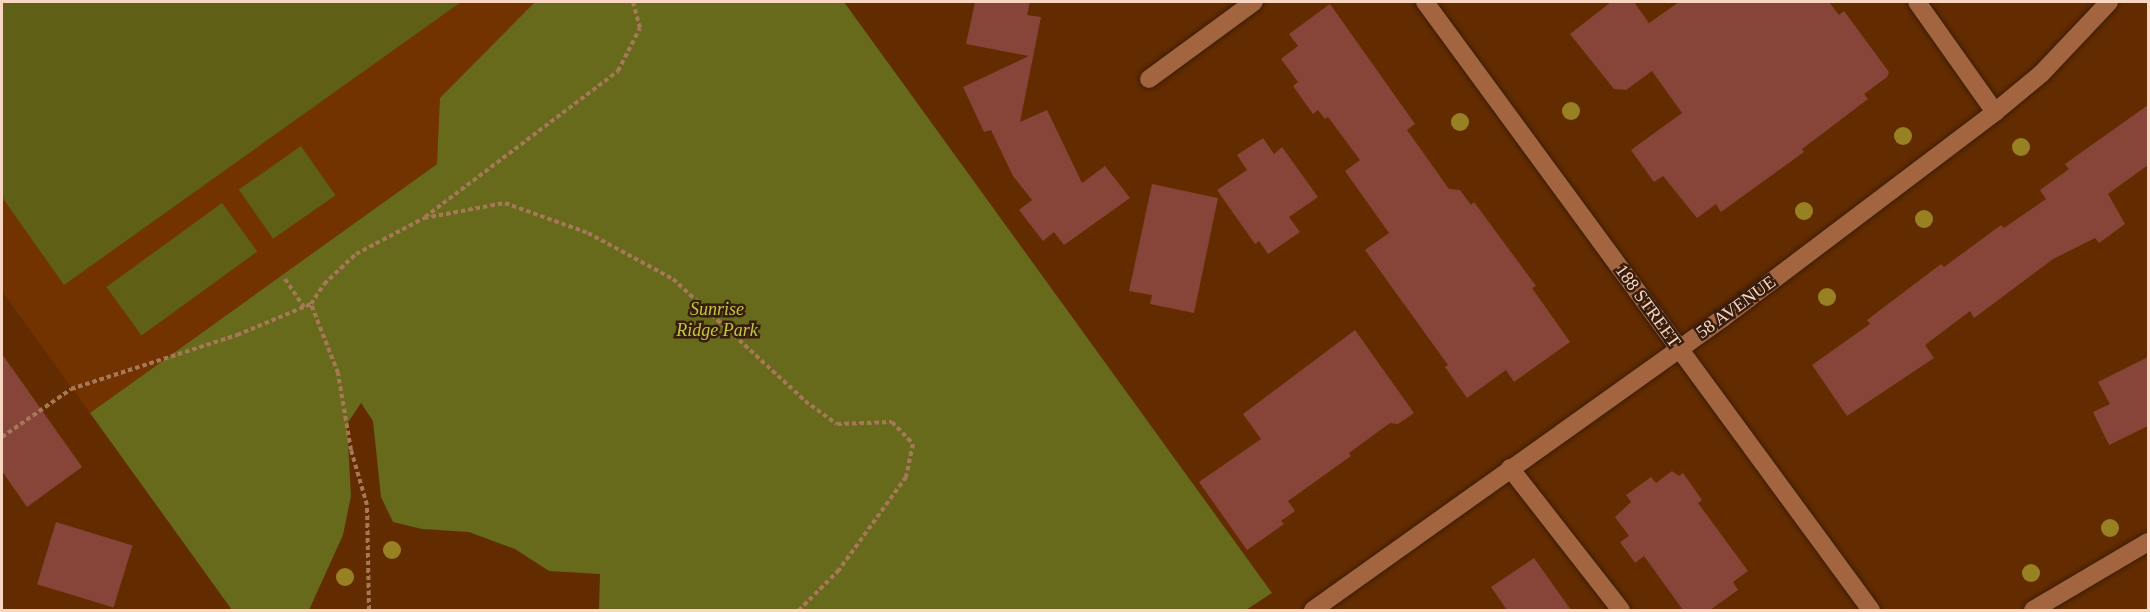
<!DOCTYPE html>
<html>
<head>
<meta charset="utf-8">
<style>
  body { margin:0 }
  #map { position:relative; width:2150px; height:612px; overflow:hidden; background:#632c00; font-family:"Times New Roman",serif }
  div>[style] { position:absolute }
  .built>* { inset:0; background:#723300 }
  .green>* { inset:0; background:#5f6016; transform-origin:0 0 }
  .forest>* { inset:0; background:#67691b }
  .building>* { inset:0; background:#874439; transform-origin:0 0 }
  .path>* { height:4px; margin-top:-2px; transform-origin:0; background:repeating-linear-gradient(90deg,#a67857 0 4.5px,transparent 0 7.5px) }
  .roads { filter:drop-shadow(0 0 2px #3a1b08) drop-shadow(0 0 2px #3a1b08) }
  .minor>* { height:18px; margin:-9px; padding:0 9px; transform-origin:9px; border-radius:9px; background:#a26540 }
  .trees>* { width:18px; height:18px; margin:-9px; border-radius:50%; background:#988123 }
  span { translate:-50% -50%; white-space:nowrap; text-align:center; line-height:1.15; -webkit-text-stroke:5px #371d0e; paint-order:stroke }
  .street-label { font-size:18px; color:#f9d6c2 }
  .park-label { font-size:18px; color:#c3c640; font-style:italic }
  .frame { position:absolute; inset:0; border:3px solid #f9d6c2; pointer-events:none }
</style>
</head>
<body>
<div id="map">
  <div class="built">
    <div style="clip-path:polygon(2px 2px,581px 2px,609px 40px,90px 413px,2px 291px)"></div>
  </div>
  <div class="green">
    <div style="clip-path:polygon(2px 2px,461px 2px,64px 285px,2px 197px)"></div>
    <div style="left:301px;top:146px;width:60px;height:76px;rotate:55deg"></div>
    <div style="left:222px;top:203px;width:60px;height:143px;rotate:54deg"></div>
  </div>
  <div class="forest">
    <div style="clip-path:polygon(535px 2px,844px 2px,1272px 593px,1246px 610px,599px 610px,600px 574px,549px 571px,515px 549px,469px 532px,422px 529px,393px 522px,381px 497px,373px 421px,361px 403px,347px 424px,351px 496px,343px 535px,309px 610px,232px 610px,90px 413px,437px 164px,440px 98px)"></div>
  </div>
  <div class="building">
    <div style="clip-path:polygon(975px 2px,1030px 2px,1027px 15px,1041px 17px,1020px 122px,1047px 110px,1082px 183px,1105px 166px,1130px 198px,1064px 245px,1054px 232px,1043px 241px,1019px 210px,1032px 200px,1013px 176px,991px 130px,984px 132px,963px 87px,1029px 56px,966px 44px)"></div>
    <div style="clip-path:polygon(1611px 2px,1634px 2px,1649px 23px,1679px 2px,1829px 2px,1839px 15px,1844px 11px,1889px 72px,1887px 77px,1864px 94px,1868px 99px,1802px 149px,1804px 152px,1721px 212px,1716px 204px,1697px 218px,1663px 176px,1654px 182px,1631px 150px,1682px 113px,1652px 71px,1626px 90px,1614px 89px,1570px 34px)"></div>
    <div style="clip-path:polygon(1330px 4px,1415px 124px,1407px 130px,1449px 189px,1460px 190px,1471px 205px,1474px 202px,1536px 286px,1532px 288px,1570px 342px,1514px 382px,1506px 370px,1467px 398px,1445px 367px,1448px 365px,1365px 250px,1389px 233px,1345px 171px,1360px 160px,1328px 117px,1325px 119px,1318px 110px,1313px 114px,1293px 86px,1298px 82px,1281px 59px,1298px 46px,1289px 34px)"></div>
    <div style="clip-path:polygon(2148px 105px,2148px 165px,2108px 194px,2125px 224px,2099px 243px,2095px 238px,2053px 259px,1974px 318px,1970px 311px,1925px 345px,1934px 358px,1847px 416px,1812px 365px,1870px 324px,1867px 320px,1941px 264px,1944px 267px,2001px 225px,2004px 228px,2046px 199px,2040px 190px,2069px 169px,2065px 164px)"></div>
    <div style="clip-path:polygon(1263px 138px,1274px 154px,1282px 147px,1318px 197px,1289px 217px,1300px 232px,1268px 254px,1259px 241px,1255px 244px,1217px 190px,1247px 170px,1237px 155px)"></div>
    <div style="clip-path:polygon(1152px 184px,1218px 198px,1194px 313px,1150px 304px,1152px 295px,1129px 291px)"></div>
    <div style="clip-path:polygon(1355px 330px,1414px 413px,1398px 424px,1390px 423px,1349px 453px,1351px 456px,1288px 501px,1295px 511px,1281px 521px,1284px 524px,1247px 550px,1199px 482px,1261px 439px,1243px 414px)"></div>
    <div style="clip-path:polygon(2px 354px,82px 467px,27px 507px,2px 471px)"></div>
    <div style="clip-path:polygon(2148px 357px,2148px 426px,2109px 445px,2093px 412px,2110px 404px,2098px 382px)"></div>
    <div style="clip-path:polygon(1672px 471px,1679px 476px,1683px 473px,1702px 500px,1698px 503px,1748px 571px,1733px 582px,1738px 590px,1710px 610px,1683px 610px,1644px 556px,1635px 563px,1620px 542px,1629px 536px,1615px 517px,1631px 502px,1626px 495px,1651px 477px,1656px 483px)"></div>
    <div style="left:56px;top:522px;width:80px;height:65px;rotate:17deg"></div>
    <div style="clip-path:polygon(1534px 558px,1571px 610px,1507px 610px,1491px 587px)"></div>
  </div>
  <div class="path">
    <div style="left:425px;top:217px;width:242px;rotate:-37.1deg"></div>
    <div style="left:618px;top:71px;width:48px;rotate:-62.9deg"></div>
    <div style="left:640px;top:28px;width:27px;rotate:-105deg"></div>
    <div style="left:285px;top:279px;width:34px;rotate:56deg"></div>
    <div style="left:2px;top:437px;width:84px;rotate:-34.8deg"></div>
    <div style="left:71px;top:389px;width:175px;rotate:-18deg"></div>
    <div style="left:237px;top:335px;width:80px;rotate:-22.7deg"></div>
    <div style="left:369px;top:610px;width:105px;rotate:-91.1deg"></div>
    <div style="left:367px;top:505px;width:57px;rotate:-106.2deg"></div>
    <div style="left:351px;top:450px;width:78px;rotate:-99.6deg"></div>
    <div style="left:338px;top:373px;width:74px;rotate:-111.4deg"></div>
    <div style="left:311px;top:304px;width:24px;rotate:-57deg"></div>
    <div style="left:324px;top:284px;width:44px;rotate:-43.2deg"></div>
    <div style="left:356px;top:254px;width:77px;rotate:-27.9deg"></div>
    <div style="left:424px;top:218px;width:82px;rotate:-10.5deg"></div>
    <div style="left:505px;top:203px;width:88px;rotate:19.9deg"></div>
    <div style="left:588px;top:233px;width:97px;rotate:28.4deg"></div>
    <div style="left:673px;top:279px;width:180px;rotate:42.7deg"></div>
    <div style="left:805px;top:401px;width:39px;rotate:36deg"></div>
    <div style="left:837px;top:424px;width:55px;rotate:-2.1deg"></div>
    <div style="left:892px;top:422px;width:30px;rotate:46deg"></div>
    <div style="left:913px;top:444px;width:34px;rotate:102deg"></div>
    <div style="left:906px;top:477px;width:115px;rotate:125.8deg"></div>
    <div style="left:839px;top:570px;width:57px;rotate:135deg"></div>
  </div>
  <div class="roads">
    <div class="minor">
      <div style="left:1425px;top:2px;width:754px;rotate:53.74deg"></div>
      <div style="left:1917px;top:2px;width:135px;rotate:54.7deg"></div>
      <div style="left:1149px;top:79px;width:130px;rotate:-36.3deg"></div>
      <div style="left:1510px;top:468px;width:180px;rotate:52deg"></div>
      <div style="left:1313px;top:610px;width:503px;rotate:-35.46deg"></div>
      <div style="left:1723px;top:318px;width:341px;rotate:-37.1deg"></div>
      <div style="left:1995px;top:112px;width:60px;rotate:-39.6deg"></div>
      <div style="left:2041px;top:74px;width:99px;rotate:-46.6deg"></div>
      <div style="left:2033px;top:610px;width:134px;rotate:-30.6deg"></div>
    </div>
  </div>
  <div class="trees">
    <div style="left:1571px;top:111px"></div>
    <div style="left:1460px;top:122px"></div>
    <div style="left:1903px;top:136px"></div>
    <div style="left:2021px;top:147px"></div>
    <div style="left:1804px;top:211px"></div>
    <div style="left:1924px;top:219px"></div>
    <div style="left:1827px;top:297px"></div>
    <div style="left:2110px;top:528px"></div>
    <div style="left:392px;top:550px"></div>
    <div style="left:2031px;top:573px"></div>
    <div style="left:345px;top:577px"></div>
  </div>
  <div class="street-label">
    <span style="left:1648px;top:306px;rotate:54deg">188 STREET</span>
    <span style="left:1736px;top:307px;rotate:-36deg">58 AVENUE</span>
  </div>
  <div class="park-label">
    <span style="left:717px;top:320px">Sunrise<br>Ridge Park</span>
  </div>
  <div class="frame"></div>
</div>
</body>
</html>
